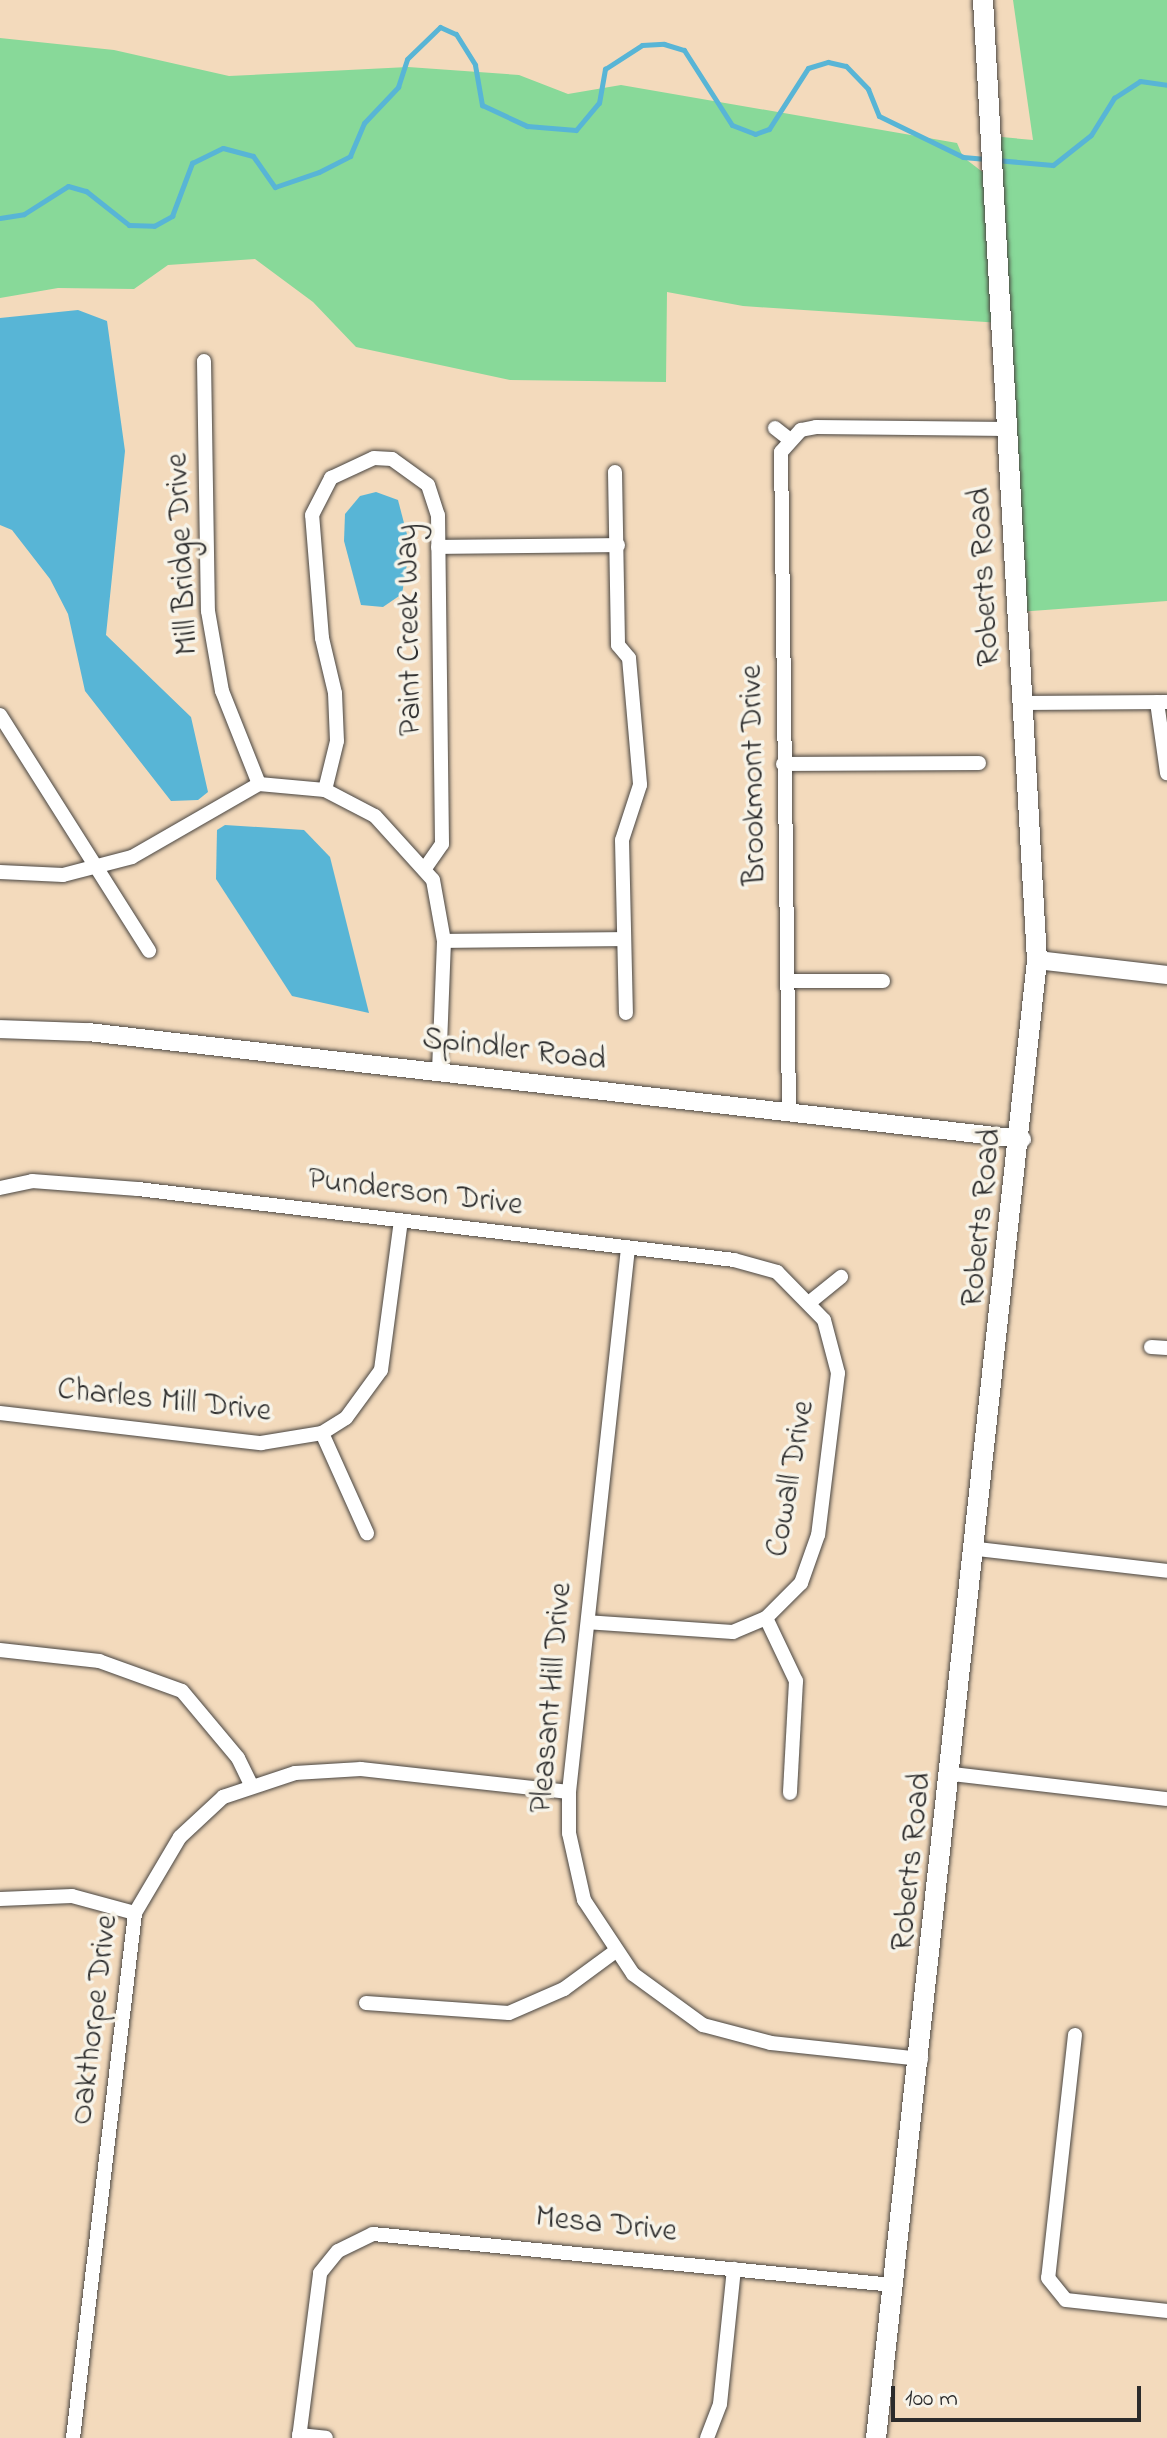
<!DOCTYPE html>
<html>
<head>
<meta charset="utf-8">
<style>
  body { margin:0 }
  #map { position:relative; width:1167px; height:2438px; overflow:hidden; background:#f3dabc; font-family:"Indie Flower",sans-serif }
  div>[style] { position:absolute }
  .green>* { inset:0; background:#88d999 }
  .water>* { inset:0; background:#58b5d6 }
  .stream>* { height:5px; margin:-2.5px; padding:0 2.5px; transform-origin:2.5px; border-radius:2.5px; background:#58b5d6 }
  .roads { filter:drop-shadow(0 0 2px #494541) drop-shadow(0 0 2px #494541) }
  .minor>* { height:14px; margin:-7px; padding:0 7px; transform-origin:7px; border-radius:7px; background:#fff }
  .tertiary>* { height:18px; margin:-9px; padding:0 9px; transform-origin:9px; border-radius:9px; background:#fff }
  .secondary>* { height:20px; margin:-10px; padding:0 10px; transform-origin:10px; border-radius:10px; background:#fff }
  span { translate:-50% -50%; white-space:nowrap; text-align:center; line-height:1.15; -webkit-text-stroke:7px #f7f3e8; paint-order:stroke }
  .street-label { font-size:32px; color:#2b2b2b }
  .scale { position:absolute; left:891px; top:2386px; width:250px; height:36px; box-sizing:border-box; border:4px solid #2b2b2b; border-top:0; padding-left:10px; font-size:24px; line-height:28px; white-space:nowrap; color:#2b2b2b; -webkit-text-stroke:6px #f7f3e8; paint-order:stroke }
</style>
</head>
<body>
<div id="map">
  <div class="green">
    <div style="clip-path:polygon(1013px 0,1167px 0,1167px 601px,1018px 612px,1001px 323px,743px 306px,667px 292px,666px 382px,510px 380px,356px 347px,313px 302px,255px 259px,168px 265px,134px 289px,58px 288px,0 298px,0 38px,114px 50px,229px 76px,408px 67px,519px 75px,568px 94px,621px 85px,957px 143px,963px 157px,993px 180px,991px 136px,1033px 140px)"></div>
  </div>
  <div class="water">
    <div style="clip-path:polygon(78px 310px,107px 321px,125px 451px,106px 635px,191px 717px,208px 792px,198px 800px,171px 801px,85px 691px,68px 614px,50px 579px,12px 530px,0 525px,0 318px)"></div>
    <div style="clip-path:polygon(376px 492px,398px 500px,410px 546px,402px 594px,383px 607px,361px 605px,344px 541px,345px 514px,360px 496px)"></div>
    <div style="clip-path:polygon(225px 825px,304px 830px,330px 857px,369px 1013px,292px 996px,216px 879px,217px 830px)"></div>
  </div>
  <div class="stream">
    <div style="left:996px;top:160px;width:57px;rotate:5deg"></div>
    <div style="left:1053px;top:165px;width:48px;rotate:-38.3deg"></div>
    <div style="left:1091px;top:135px;width:44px;rotate:-58.1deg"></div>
    <div style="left:1114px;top:98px;width:31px;rotate:-33deg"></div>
    <div style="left:1140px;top:81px;width:27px;rotate:8deg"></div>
    <div style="left:0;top:218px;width:24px;rotate:-9deg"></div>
    <div style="left:24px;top:214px;width:52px;rotate:-32.5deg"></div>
    <div style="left:68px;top:186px;width:19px;rotate:16deg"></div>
    <div style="left:86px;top:191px;width:55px;rotate:38.3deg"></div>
    <div style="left:129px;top:225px;width:25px;rotate:2deg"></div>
    <div style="left:154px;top:226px;width:21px;rotate:-29deg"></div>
    <div style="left:172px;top:216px;width:57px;rotate:-69.3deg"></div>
    <div style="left:192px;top:163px;width:34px;rotate:-26deg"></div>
    <div style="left:223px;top:148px;width:31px;rotate:15deg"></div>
    <div style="left:253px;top:156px;width:38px;rotate:55deg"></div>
    <div style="left:275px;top:187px;width:46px;rotate:-18.8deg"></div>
    <div style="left:319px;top:172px;width:35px;rotate:-27deg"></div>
    <div style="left:350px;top:156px;width:36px;rotate:-67deg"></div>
    <div style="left:364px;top:123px;width:50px;rotate:-46.6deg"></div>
    <div style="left:398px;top:87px;width:29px;rotate:-72deg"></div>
    <div style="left:407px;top:59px;width:46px;rotate:-44.1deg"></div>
    <div style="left:440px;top:27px;width:17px;rotate:24deg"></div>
    <div style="left:456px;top:34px;width:36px;rotate:58deg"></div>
    <div style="left:475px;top:65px;width:41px;rotate:80.1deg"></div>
    <div style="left:482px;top:105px;width:50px;rotate:25deg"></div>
    <div style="left:527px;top:126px;width:49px;rotate:4.7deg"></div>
    <div style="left:576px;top:130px;width:35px;rotate:-50deg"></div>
    <div style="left:599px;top:103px;width:35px;rotate:-80deg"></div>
    <div style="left:605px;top:69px;width:44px;rotate:-33deg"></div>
    <div style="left:642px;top:45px;width:22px;rotate:-3deg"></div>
    <div style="left:664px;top:44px;width:21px;rotate:17deg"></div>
    <div style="left:684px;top:50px;width:89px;rotate:57.4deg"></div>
    <div style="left:732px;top:125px;width:25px;rotate:21deg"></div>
    <div style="left:755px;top:134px;width:15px;rotate:-20deg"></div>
    <div style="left:769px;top:129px;width:72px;rotate:-57.4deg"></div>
    <div style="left:808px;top:68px;width:21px;rotate:-17deg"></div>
    <div style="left:828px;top:62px;width:18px;rotate:13deg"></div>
    <div style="left:846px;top:66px;width:32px;rotate:46deg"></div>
    <div style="left:868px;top:89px;width:29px;rotate:68deg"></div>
    <div style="left:879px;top:116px;width:93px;rotate:26deg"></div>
    <div style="left:963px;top:157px;width:23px;rotate:5deg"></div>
  </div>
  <div class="roads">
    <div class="minor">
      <div style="left:204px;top:361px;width:250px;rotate:89.1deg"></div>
      <div style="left:208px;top:611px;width:81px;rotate:80.1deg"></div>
      <div style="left:222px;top:691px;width:100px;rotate:68.3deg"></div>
      <div style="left:775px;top:428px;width:18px;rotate:38deg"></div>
      <div style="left:615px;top:472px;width:173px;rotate:89deg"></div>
      <div style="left:618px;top:645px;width:17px;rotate:50deg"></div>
      <div style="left:629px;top:658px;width:127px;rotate:85deg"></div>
      <div style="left:640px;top:785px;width:58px;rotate:108.1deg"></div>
      <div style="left:622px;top:840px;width:173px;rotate:88.7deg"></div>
      <div style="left:438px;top:547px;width:180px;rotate:-0.6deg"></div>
      <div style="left:1157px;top:702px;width:72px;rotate:82deg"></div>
      <div style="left:1023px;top:703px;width:144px;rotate:-0.4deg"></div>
      <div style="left:0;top:715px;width:279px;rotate:57.7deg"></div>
      <div style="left:783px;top:764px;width:196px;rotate:-0.3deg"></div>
      <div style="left:325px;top:790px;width:50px;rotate:-76.2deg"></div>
      <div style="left:337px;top:741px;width:48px;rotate:-92.4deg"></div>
      <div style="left:335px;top:693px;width:57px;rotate:-103.3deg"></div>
      <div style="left:322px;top:638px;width:123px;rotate:-94.6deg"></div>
      <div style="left:312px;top:515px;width:42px;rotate:-62.8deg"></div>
      <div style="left:331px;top:478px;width:47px;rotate:-24.9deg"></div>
      <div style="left:374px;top:458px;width:18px;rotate:3deg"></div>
      <div style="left:392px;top:459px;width:44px;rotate:35.8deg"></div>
      <div style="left:428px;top:485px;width:32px;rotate:72deg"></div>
      <div style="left:438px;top:515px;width:329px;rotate:89.3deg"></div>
      <div style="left:442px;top:844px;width:28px;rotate:125deg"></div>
      <div style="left:0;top:872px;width:63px;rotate:2.7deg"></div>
      <div style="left:63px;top:875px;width:71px;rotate:-14.6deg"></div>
      <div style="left:132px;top:857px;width:146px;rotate:-29.9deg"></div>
      <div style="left:259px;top:784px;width:66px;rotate:5.2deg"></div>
      <div style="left:325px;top:790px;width:56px;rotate:27.5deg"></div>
      <div style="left:375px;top:816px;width:86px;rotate:47.8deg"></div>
      <div style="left:433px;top:880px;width:62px;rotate:79.8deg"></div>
      <div style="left:444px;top:941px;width:132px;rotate:92.2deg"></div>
      <div style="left:444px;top:941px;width:180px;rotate:-0.6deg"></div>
      <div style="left:787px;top:981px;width:96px"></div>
      <div style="left:789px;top:1113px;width:661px;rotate:-90.69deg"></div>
      <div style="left:781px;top:452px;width:30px;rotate:-48deg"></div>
      <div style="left:801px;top:430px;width:15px;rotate:-11deg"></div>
      <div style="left:816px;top:427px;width:192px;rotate:0.6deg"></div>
      <div style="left:0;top:1188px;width:33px;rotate:-12deg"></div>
      <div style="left:32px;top:1181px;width:106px;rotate:4.3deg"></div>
      <div style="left:138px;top:1189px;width:600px;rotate:6.79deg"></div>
      <div style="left:734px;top:1260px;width:45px;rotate:15.6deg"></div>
      <div style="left:777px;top:1272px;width:67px;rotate:45.6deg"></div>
      <div style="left:824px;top:1320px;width:55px;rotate:75.2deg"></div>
      <div style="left:838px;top:1373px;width:163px;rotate:97deg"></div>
      <div style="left:818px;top:1535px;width:51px;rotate:109.5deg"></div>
      <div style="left:801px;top:1583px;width:49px;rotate:135deg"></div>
      <div style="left:766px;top:1618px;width:36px;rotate:157deg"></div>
      <div style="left:733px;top:1632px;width:145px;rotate:-176.1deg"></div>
      <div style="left:628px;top:1248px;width:547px;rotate:96.19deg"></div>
      <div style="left:569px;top:1792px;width:41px;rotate:90deg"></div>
      <div style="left:569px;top:1833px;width:69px;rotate:77.4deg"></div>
      <div style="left:584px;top:1900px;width:89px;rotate:56.5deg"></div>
      <div style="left:633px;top:1974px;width:87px;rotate:36.1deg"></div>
      <div style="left:703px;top:2025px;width:70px;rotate:14.8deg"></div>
      <div style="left:771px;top:2043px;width:151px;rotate:6.1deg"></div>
      <div style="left:810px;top:1302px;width:40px;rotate:-39deg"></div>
      <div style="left:1151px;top:1347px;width:16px;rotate:4deg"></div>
      <div style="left:0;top:1413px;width:263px;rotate:6.6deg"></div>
      <div style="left:261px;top:1443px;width:62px;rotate:-9.3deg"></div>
      <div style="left:322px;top:1433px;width:28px;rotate:-32deg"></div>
      <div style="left:346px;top:1418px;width:59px;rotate:-53.9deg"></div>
      <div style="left:381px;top:1370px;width:150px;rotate:-82.4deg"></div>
      <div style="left:322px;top:1433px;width:110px;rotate:65.8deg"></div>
      <div style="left:978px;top:1549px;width:190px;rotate:6.6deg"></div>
      <div style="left:766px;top:1618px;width:70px;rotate:64.5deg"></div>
      <div style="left:796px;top:1681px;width:112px;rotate:93.1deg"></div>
      <div style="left:0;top:1650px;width:100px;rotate:6.3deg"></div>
      <div style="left:99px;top:1661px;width:88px;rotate:19.9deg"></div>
      <div style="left:182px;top:1691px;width:87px;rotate:50.1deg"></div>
      <div style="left:238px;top:1758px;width:28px;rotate:64deg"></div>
      <div style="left:953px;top:1774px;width:215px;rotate:6.7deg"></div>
      <div style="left:0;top:1899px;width:72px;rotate:-2.4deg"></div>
      <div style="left:72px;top:1896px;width:65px;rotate:15.1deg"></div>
      <div style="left:366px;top:2003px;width:143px;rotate:4deg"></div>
      <div style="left:509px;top:2013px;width:60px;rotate:-23.6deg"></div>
      <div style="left:564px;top:1989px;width:61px;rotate:-36.3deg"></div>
      <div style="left:1075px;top:2035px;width:244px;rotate:96.3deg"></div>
      <div style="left:1048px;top:2278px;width:28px;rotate:51deg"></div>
      <div style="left:1066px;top:2300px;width:102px;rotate:6.2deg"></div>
      <div style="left:299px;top:2435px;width:27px;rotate:6deg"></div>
      <div style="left:73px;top:2438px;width:529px;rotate:-83.26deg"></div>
      <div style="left:135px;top:1913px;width:88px;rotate:-59.4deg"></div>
      <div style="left:180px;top:1837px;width:59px;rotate:-42.9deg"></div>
      <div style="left:223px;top:1797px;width:76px;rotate:-18.4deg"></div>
      <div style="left:295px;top:1773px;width:66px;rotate:-3.5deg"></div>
      <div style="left:361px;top:1769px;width:209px;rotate:6.3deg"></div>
      <div style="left:299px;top:2438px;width:166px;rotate:-82.7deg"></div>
      <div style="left:320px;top:2273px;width:28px;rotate:-51deg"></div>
      <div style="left:338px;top:2251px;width:39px;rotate:-26deg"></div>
      <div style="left:373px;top:2234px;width:522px;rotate:5.6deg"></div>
      <div style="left:707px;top:2438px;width:36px;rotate:-69deg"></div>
      <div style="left:720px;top:2404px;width:136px;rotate:-84.1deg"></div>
    </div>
    <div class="tertiary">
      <div style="left:1037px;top:960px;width:131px;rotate:6.6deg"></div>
      <div style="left:0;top:1029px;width:88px;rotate:2deg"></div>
      <div style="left:88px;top:1032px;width:940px;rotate:6.54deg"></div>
    </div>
    <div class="secondary">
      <div style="left:876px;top:2438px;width:1487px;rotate:-83.78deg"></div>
      <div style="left:1037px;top:960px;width:962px;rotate:-93.22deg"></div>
    </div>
  </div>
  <div class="street-label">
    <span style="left:184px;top:554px;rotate:-93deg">Mill Bridge Drive</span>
    <span style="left:986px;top:577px;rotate:-93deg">Roberts Road</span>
    <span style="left:411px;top:630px;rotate:-91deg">Paint Creek Way</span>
    <span style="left:755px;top:775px;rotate:-91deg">Brookmont Drive</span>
    <span style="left:514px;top:1051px;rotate:7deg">Spindler Road</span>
    <span style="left:415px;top:1194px;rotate:7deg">Punderson Drive</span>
    <span style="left:983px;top:1218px;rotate:-84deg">Roberts Road</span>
    <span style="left:164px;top:1402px;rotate:6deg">Charles Mill Drive</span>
    <span style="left:792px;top:1479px;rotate:-80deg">Cowall Drive</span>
    <span style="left:553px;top:1698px;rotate:-85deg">Pleasant Hill Drive</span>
    <span style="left:913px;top:1862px;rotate:-84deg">Roberts Road</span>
    <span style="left:96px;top:2020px;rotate:-83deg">Oakthorpe Drive</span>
    <span style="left:606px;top:2226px;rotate:6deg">Mesa Drive</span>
  </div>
  <div class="scale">100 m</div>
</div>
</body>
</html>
